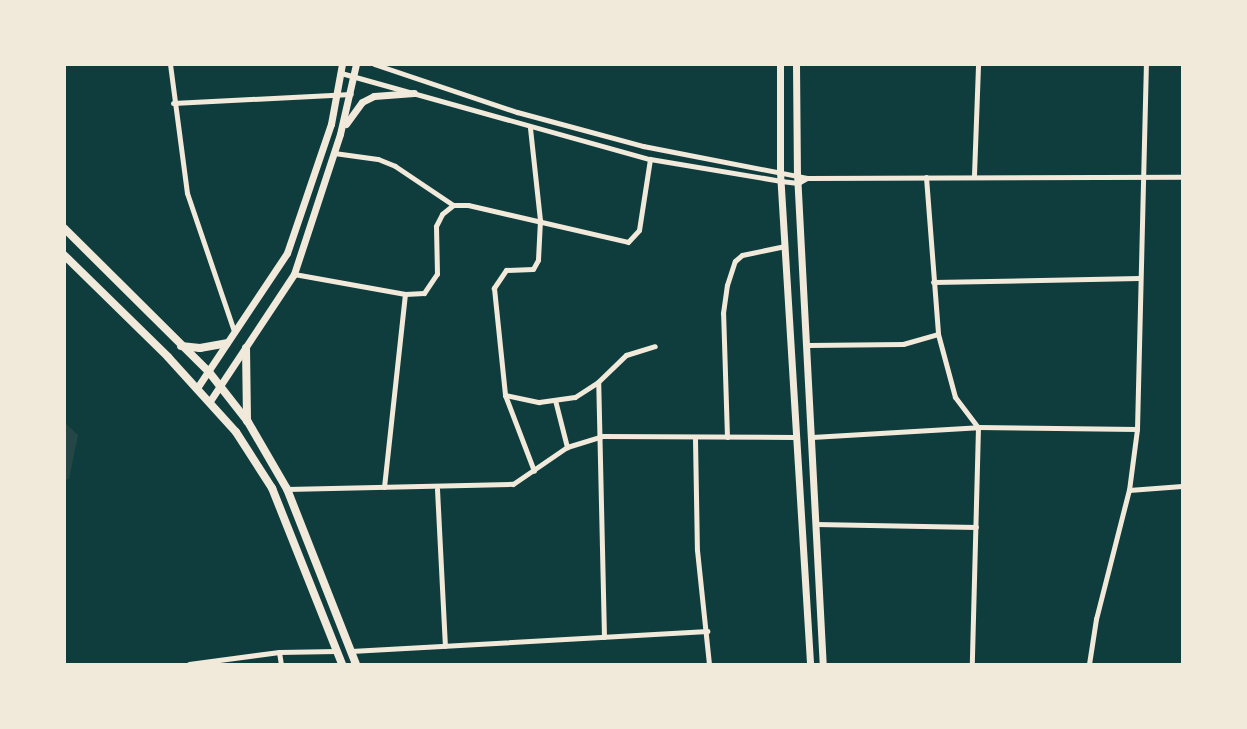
<!DOCTYPE html>
<html>
<head>
<meta charset="utf-8">
<style>
  body { margin:0 }
  #map { position:relative; width:1247px; height:729px; overflow:hidden; background:#0f3d3e; font-family:Signika,sans-serif }
  div>[style] { position:absolute }
  .green>* { inset:0; background:#244646 }
  .minor>* { height:5px; margin:-2.5px; padding:0 2.5px; transform-origin:2.5px; border-radius:2.5px; background:#f1e9da }
  .tertiary>* { height:7px; margin:-3.5px; padding:0 3.5px; transform-origin:3.5px; border-radius:3.5px; background:#f1e9da }
  .secondary>* { height:8px; margin:-4px; padding:0 4px; transform-origin:4px; border-radius:4px; background:#f1e9da }
  span { translate:-50% -50%; white-space:nowrap; text-align:center; line-height:1.15; -webkit-text-stroke:4.5px #f1e9da; paint-order:stroke }
  .frame { position:absolute; inset:0; border:66px solid #f1e9da; pointer-events:none }
</style>
</head>
<body>
<div id="map">
  <div class="green">
    <div style="clip-path:polygon(64px 422px,78px 435px,69px 479px,65px 480px)"></div>
  </div>
  <div class="minor">
    <div style="left:170px;top:64px;width:130px;rotate:82.5deg"></div>
    <div style="left:187px;top:193px;width:146px;rotate:71.2deg"></div>
    <div style="left:374px;top:64px;width:151px;rotate:18.6deg"></div>
    <div style="left:517px;top:112px;width:131px;rotate:15.1deg"></div>
    <div style="left:643px;top:146px;width:167px;rotate:11deg"></div>
    <div style="left:807px;top:178px;width:375px;rotate:-0.2deg"></div>
    <div style="left:341px;top:73px;width:321px;rotate:15.6deg"></div>
    <div style="left:650px;top:159px;width:133px;rotate:9.5deg"></div>
    <div style="left:781px;top:181px;width:17px;rotate:7deg"></div>
    <div style="left:798px;top:183px;width:10px;rotate:-29deg"></div>
    <div style="left:173px;top:103px;width:178px;rotate:-2.9deg"></div>
    <div style="left:530px;top:128px;width:93px;rotate:83.8deg"></div>
    <div style="left:540px;top:220px;width:40px;rotate:92.9deg"></div>
    <div style="left:538px;top:260px;width:10px;rotate:119deg"></div>
    <div style="left:533px;top:269px;width:27px;rotate:178deg"></div>
    <div style="left:506px;top:270px;width:22px;rotate:124deg"></div>
    <div style="left:494px;top:288px;width:108px;rotate:84.1deg"></div>
    <div style="left:505px;top:395px;width:81px;rotate:69.1deg"></div>
    <div style="left:334px;top:153px;width:44px;rotate:7.8deg"></div>
    <div style="left:378px;top:159px;width:18px;rotate:22deg"></div>
    <div style="left:395px;top:166px;width:70px;rotate:33.9deg"></div>
    <div style="left:974px;top:175px;width:111px;rotate:-87.9deg"></div>
    <div style="left:926px;top:177px;width:157px;rotate:85.6deg"></div>
    <div style="left:938px;top:334px;width:65px;rotate:74.9deg"></div>
    <div style="left:955px;top:397px;width:38px;rotate:53deg"></div>
    <div style="left:978px;top:427px;width:237px;rotate:91.5deg"></div>
    <div style="left:294px;top:274px;width:113px;rotate:10.2deg"></div>
    <div style="left:405px;top:294px;width:19px;rotate:-3deg"></div>
    <div style="left:424px;top:293px;width:23px;rotate:-56deg"></div>
    <div style="left:437px;top:274px;width:48px;rotate:-91.2deg"></div>
    <div style="left:436px;top:226px;width:13px;rotate:-63deg"></div>
    <div style="left:442px;top:214px;width:14px;rotate:-39deg"></div>
    <div style="left:453px;top:205px;width:15px"></div>
    <div style="left:468px;top:205px;width:164px;rotate:13deg"></div>
    <div style="left:628px;top:242px;width:16px;rotate:-47deg"></div>
    <div style="left:639px;top:230px;width:72px;rotate:-81.2deg"></div>
    <div style="left:933px;top:282px;width:206px;rotate:-1.1deg"></div>
    <div style="left:808px;top:345px;width:95px;rotate:-0.6deg"></div>
    <div style="left:903px;top:344px;width:36px;rotate:-16deg"></div>
    <div style="left:505px;top:395px;width:35px;rotate:12deg"></div>
    <div style="left:539px;top:402px;width:36px;rotate:-8deg"></div>
    <div style="left:575px;top:397px;width:27px;rotate:-33deg"></div>
    <div style="left:555px;top:400px;width:49px;rotate:75.7deg"></div>
    <div style="left:727px;top:437px;width:124px;rotate:-91.8deg"></div>
    <div style="left:723px;top:313px;width:28px;rotate:-82deg"></div>
    <div style="left:727px;top:285px;width:25px;rotate:-72deg"></div>
    <div style="left:735px;top:261px;width:9px;rotate:-41deg"></div>
    <div style="left:742px;top:255px;width:44px;rotate:-11.8deg"></div>
    <div style="left:812px;top:437px;width:166px;rotate:-3.4deg"></div>
    <div style="left:978px;top:427px;width:159px;rotate:0.7deg"></div>
    <div style="left:695px;top:439px;width:111px;rotate:89deg"></div>
    <div style="left:697px;top:550px;width:115px;rotate:84deg"></div>
    <div style="left:384px;top:487px;width:194px;rotate:-83.8deg"></div>
    <div style="left:287px;top:489px;width:226px;rotate:-1.3deg"></div>
    <div style="left:513px;top:484px;width:65px;rotate:-34.4deg"></div>
    <div style="left:567px;top:447px;width:37px;rotate:-17deg"></div>
    <div style="left:602px;top:436px;width:193px;rotate:0.3deg"></div>
    <div style="left:437px;top:489px;width:157px;rotate:87.1deg"></div>
    <div style="left:1129px;top:490px;width:53px;rotate:-4.3deg"></div>
    <div style="left:816px;top:524px;width:160px;rotate:1.1deg"></div>
    <div style="left:604px;top:637px;width:255px;rotate:-91.3deg"></div>
    <div style="left:598px;top:382px;width:39px;rotate:-44deg"></div>
    <div style="left:626px;top:355px;width:30px;rotate:-17deg"></div>
    <div style="left:351px;top:651px;width:357px;rotate:-3.2deg"></div>
    <div style="left:279px;top:652px;width:12px;rotate:81deg"></div>
    <div style="left:189px;top:664px;width:91px;rotate:-7.6deg"></div>
    <div style="left:279px;top:652px;width:57px;rotate:-1deg"></div>
    <div style="left:1089px;top:664px;width:46px;rotate:-81.2deg"></div>
    <div style="left:1096px;top:619px;width:133px;rotate:-75.7deg"></div>
    <div style="left:1129px;top:490px;width:62px;rotate:-82.5deg"></div>
    <div style="left:1137px;top:429px;width:365px;rotate:-88.6deg"></div>
  </div>
  <div class="tertiary">
    <div style="left:780px;top:64px;width:108px;rotate:90deg"></div>
    <div style="left:780px;top:172px;width:493px;rotate:86.5deg"></div>
    <div style="left:796px;top:64px;width:109px;rotate:89.5deg"></div>
    <div style="left:797px;top:173px;width:492px;rotate:87deg"></div>
    <div style="left:346px;top:124px;width:27px;rotate:-54deg"></div>
    <div style="left:362px;top:102px;width:13px;rotate:-27deg"></div>
    <div style="left:374px;top:96px;width:40px;rotate:-4.3deg"></div>
    <div style="left:197px;top:388px;width:162px;rotate:-56.3deg"></div>
    <div style="left:287px;top:253px;width:136px;rotate:-71.2deg"></div>
    <div style="left:331px;top:124px;width:61px;rotate:-79.6deg"></div>
    <div style="left:210px;top:401px;width:152px;rotate:-56.5deg"></div>
    <div style="left:294px;top:274px;width:147px;rotate:-71.8deg"></div>
    <div style="left:340px;top:134px;width:72px;rotate:-77.1deg"></div>
  </div>
  <div class="secondary">
    <div style="left:64px;top:228px;width:204px;rotate:44.8deg"></div>
    <div style="left:209px;top:372px;width:63px;rotate:52deg"></div>
    <div style="left:248px;top:422px;width:78px;rotate:59.8deg"></div>
    <div style="left:287px;top:489px;width:188px;rotate:68.5deg"></div>
    <div style="left:64px;top:255px;width:146px;rotate:44.4deg"></div>
    <div style="left:168px;top:357px;width:101px;rotate:47.8deg"></div>
    <div style="left:236px;top:432px;width:67px;rotate:57.3deg"></div>
    <div style="left:272px;top:488px;width:189px;rotate:68.3deg"></div>
    <div style="left:181px;top:346px;width:19px;rotate:6deg"></div>
    <div style="left:200px;top:348px;width:27px;rotate:-10deg"></div>
    <div style="left:246px;top:348px;width:73px;rotate:89.2deg"></div>
  </div>
  <div class="frame"></div>
</div>
</body>
</html>
